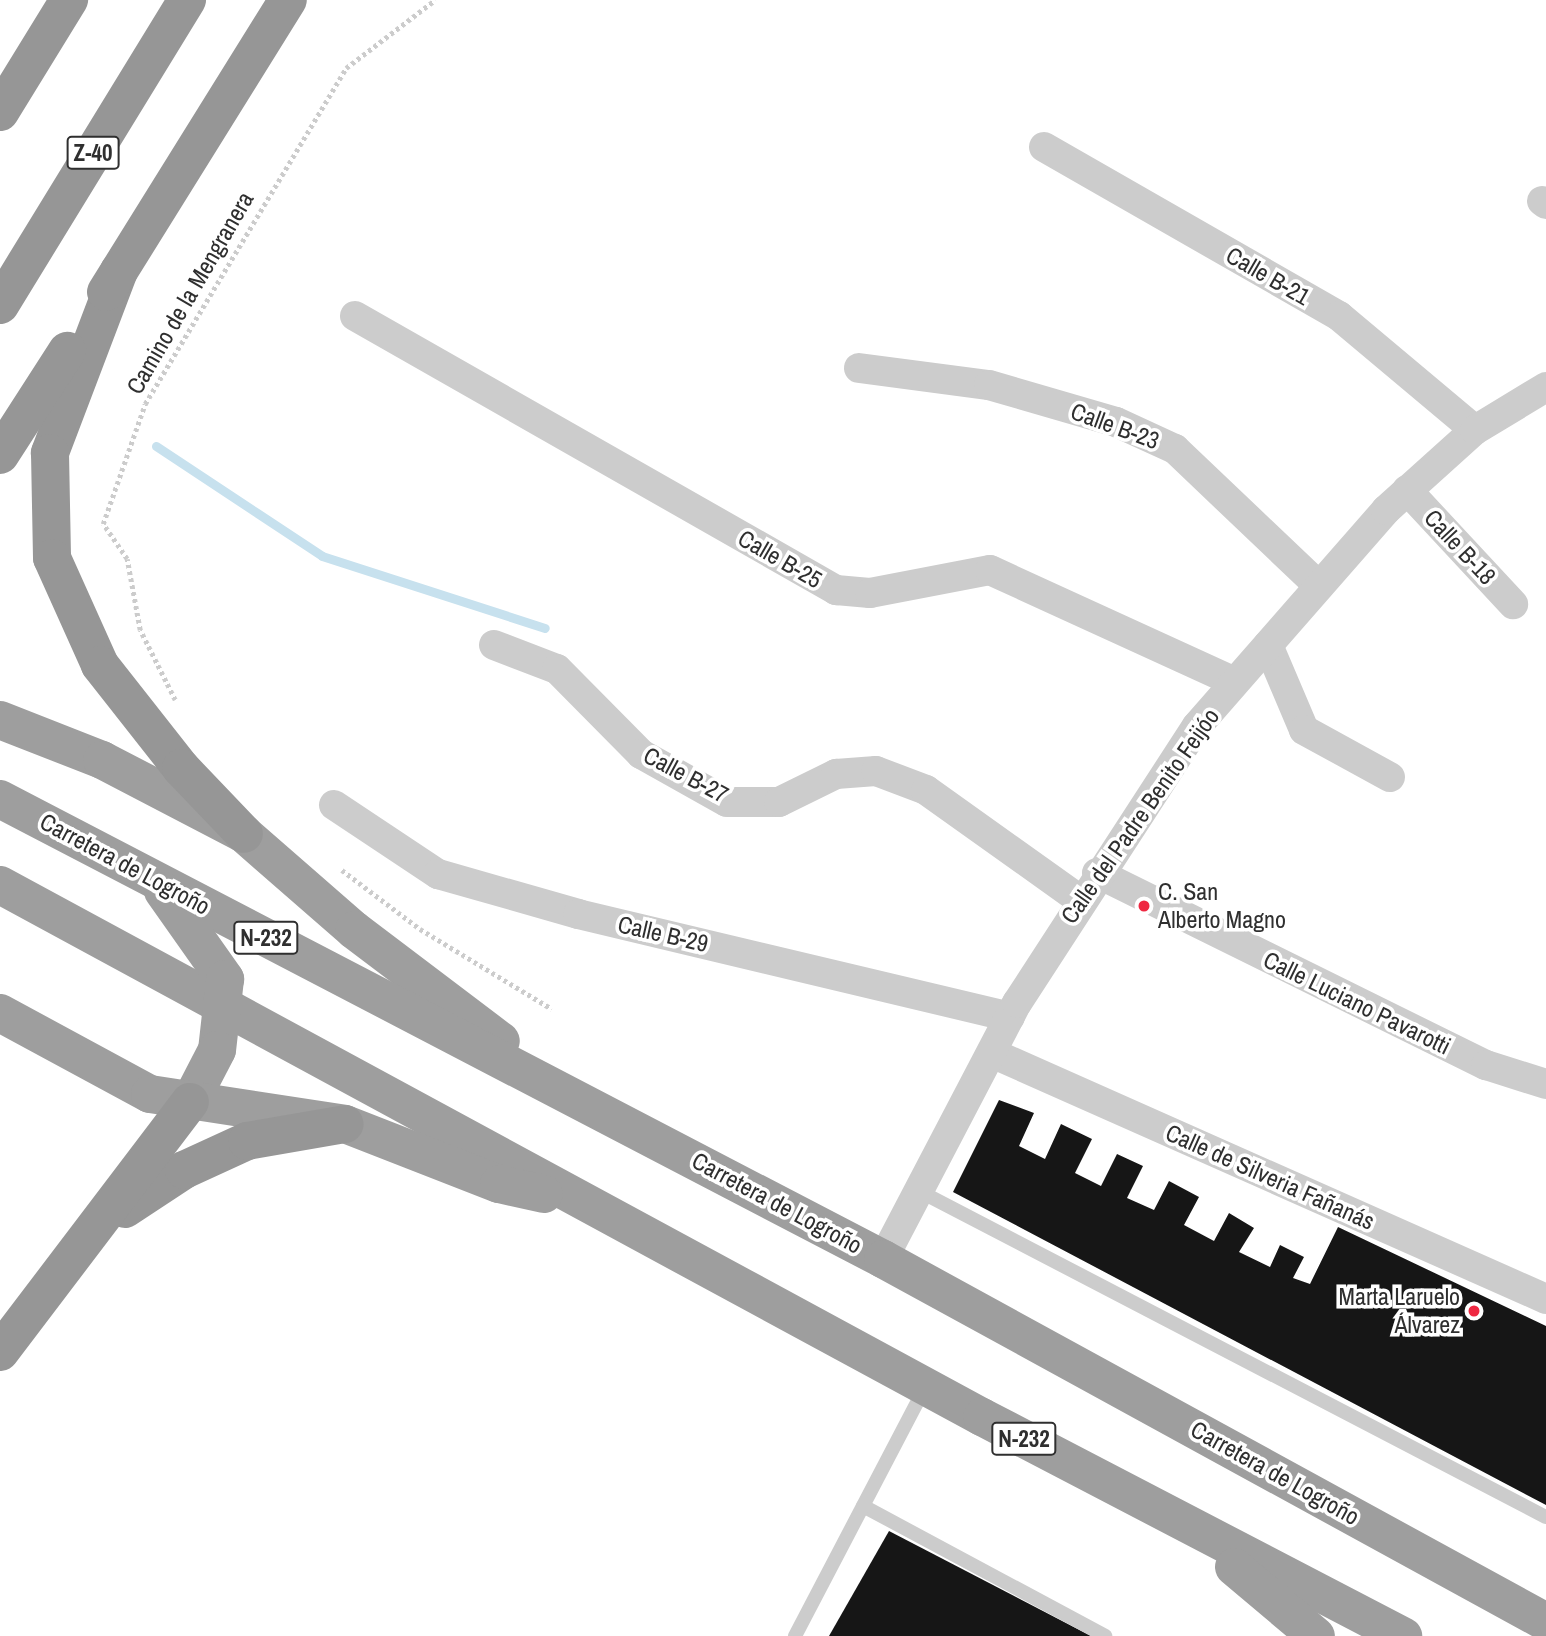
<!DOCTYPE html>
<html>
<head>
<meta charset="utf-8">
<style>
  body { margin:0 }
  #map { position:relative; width:1546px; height:1636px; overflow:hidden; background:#fff; font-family:"Archivo Narrow",sans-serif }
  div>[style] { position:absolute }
  .stream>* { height:9px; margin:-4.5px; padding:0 4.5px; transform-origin:4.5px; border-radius:4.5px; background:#c7e1ee }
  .building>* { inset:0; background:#161616 }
  .path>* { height:4.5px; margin-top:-2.25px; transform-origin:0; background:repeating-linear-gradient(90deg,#ccc 0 3.5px,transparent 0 7px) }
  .service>* { height:14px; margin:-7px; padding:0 7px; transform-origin:7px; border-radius:7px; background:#ccc }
  .minor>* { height:30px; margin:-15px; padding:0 15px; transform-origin:15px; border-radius:15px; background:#ccc }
  .trunk>* { height:38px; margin:-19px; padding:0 19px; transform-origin:19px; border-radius:19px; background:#9e9e9e }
  .motorway>* { height:38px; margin:-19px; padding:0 19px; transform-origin:19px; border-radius:19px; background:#969696 }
  .dots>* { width:19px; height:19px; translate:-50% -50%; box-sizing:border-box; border:4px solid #fff; border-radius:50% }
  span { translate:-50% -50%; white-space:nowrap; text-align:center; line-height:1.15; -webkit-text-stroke:7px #fff; paint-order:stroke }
  .shield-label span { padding:2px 5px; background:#fff; border:2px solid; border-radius:5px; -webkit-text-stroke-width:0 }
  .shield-label { font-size:23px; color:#2f2f2f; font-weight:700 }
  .street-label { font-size:24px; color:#2f2f2f }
  .poi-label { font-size:24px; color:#2f2f2f }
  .left { translate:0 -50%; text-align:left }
  .right { translate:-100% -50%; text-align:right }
</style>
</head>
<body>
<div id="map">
  <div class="stream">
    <div style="left:156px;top:446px;width:199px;rotate:33.5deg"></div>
    <div style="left:322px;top:556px;width:234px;rotate:17.9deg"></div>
  </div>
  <div class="building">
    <div style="clip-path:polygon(999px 1100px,1034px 1113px,1019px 1146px,1045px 1159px,1061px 1124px,1092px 1139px,1075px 1173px,1101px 1186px,1117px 1154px,1143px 1166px,1127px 1198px,1154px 1210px,1169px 1181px,1199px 1197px,1184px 1225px,1214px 1241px,1229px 1213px,1254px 1228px,1239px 1252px,1270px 1267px,1280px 1245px,1304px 1257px,1293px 1278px,1310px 1284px,1338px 1227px,1546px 1326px,1546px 1505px,953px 1192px)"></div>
    <div style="clip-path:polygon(889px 1531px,1091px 1636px,829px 1636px)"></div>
  </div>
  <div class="path">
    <div style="left:175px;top:700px;width:78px;rotate:-116.6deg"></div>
    <div style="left:140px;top:630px;width:72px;rotate:-100.4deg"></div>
    <div style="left:127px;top:559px;width:42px;rotate:-124.4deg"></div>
    <div style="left:103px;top:524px;width:127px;rotate:-70.7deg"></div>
    <div style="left:145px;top:404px;width:392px;rotate:-59.1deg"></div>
    <div style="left:346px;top:68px;width:112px;rotate:-37.4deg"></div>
    <div style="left:342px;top:870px;width:98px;rotate:37.1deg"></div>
    <div style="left:420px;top:929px;width:154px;rotate:31.2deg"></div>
  </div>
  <div class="service">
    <div style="left:923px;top:1193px;width:702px;rotate:27.48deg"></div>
    <div style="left:863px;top:1506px;width:275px;rotate:28.2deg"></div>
    <div style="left:795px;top:1636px;width:281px;rotate:-62.4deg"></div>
  </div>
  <div class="minor">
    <div style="left:1044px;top:147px;width:340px;rotate:29.8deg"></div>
    <div style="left:1339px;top:316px;width:177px;rotate:40deg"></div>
    <div style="left:1542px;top:201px;width:5px;rotate:37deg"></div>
    <div style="left:355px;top:316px;width:554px;rotate:29.67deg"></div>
    <div style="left:836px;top:590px;width:34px;rotate:5deg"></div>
    <div style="left:870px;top:593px;width:122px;rotate:-10.9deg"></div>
    <div style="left:990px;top:570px;width:269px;rotate:24.6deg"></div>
    <div style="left:859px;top:368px;width:131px;rotate:7.5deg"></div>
    <div style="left:989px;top:385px;width:132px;rotate:16.2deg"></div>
    <div style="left:1116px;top:422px;width:65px;rotate:24.6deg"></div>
    <div style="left:1175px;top:449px;width:199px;rotate:43.6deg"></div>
    <div style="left:1407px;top:490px;width:156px;rotate:47.1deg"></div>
    <div style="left:494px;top:645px;width:67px;rotate:20.9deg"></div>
    <div style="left:557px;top:669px;width:120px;rotate:45.3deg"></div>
    <div style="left:641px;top:754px;width:98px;rotate:29.2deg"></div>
    <div style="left:727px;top:802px;width:52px"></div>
    <div style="left:779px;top:802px;width:64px;rotate:-26.2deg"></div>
    <div style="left:836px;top:774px;width:40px;rotate:-4.3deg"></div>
    <div style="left:876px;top:771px;width:53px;rotate:20.8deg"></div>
    <div style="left:926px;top:790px;width:189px;rotate:35.5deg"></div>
    <div style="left:1268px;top:645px;width:92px;rotate:67deg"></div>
    <div style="left:1304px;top:730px;width:98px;rotate:28.7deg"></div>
    <div style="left:334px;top:805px;width:125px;rotate:33.6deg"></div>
    <div style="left:438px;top:874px;width:146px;rotate:15.9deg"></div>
    <div style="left:578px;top:914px;width:444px;rotate:13.4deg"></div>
    <div style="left:1097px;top:873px;width:434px;rotate:26.3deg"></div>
    <div style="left:1486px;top:1065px;width:63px;rotate:17.6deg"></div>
    <div style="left:994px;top:1054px;width:604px;rotate:23.93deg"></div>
    <div style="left:883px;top:1259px;width:289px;rotate:-62.4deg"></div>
    <div style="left:1017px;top:1003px;width:330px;rotate:-57deg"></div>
    <div style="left:1197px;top:726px;width:287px;rotate:-48.8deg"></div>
    <div style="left:1386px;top:510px;width:120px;rotate:-42deg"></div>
    <div style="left:1475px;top:430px;width:83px;rotate:-31.2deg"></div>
  </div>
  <div class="trunk">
    <div style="left:0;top:720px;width:110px;rotate:21.4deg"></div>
    <div style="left:102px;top:760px;width:160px;rotate:27.5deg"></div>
    <div style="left:244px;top:834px;width:146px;rotate:41.1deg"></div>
    <div style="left:354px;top:930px;width:184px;rotate:37.1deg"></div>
    <div style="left:0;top:799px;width:996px;rotate:27.52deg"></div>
    <div style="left:883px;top:1259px;width:756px;rotate:28.7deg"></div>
    <div style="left:0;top:885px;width:1117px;rotate:28.45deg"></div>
    <div style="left:982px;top:1417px;width:475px;rotate:27.5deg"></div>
    <div style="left:163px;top:891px;width:108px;rotate:54.8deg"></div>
    <div style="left:225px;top:979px;width:71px;rotate:96.4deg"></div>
    <div style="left:217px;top:1050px;width:59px;rotate:117.4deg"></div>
    <div style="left:0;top:1013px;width:170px;rotate:28.4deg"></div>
    <div style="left:150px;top:1094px;width:197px;rotate:8.7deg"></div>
    <div style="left:345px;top:1124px;width:165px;rotate:21.3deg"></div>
    <div style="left:499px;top:1184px;width:46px;rotate:12.5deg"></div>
    <div style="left:1234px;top:1567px;width:107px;rotate:40.1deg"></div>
  </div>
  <div class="motorway">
    <div style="left:0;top:112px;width:132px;rotate:-58.4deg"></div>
    <div style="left:119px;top:271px;width:195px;rotate:110.8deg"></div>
    <div style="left:50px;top:453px;width:105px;rotate:88.9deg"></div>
    <div style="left:52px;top:558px;width:117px;rotate:65.8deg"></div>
    <div style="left:100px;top:665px;width:131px;rotate:51.8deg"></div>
    <div style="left:181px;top:768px;width:91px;rotate:46.3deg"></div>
    <div style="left:106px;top:292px;width:344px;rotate:-58.1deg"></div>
    <div style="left:0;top:305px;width:358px;rotate:-58.5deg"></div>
    <div style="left:0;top:455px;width:124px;rotate:-57.2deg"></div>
    <div style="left:125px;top:1209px;width:71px;rotate:-33.5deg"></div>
    <div style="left:184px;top:1170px;width:69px;rotate:-24.7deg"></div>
    <div style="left:247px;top:1141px;width:99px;rotate:-9.8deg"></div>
    <div style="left:0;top:1352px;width:314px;rotate:-52.8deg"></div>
  </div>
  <div class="dots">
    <div style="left:1144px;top:906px;background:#ef2842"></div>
    <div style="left:1474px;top:1311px;background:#ef2842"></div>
  </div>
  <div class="shield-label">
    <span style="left:93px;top:153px">Z-40</span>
    <span style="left:266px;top:938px">N-232</span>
    <span style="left:1024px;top:1439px">N-232</span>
  </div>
  <div class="street-label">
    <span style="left:1268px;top:276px;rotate:30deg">Calle B-21</span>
    <span style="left:190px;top:293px;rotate:-60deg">Camino de la Mengranera</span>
    <span style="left:1115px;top:426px;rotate:20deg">Calle B-23</span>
    <span style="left:1460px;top:547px;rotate:47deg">Calle B-18</span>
    <span style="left:780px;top:559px;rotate:30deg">Calle B-25</span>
    <span style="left:686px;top:775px;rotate:28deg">Calle B-27</span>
    <span style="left:1140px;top:816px;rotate:-55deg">Calle del Padre Benito Feijóo</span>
    <span style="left:125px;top:864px;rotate:28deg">Carretera de Logroño</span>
    <span style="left:663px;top:934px;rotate:13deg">Calle B-29</span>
    <span style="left:1357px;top:1003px;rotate:26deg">Calle Luciano Pavarotti</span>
    <span style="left:1270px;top:1177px;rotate:24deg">Calle de Silveria Fañanás</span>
    <span style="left:777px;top:1203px;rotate:28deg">Carretera de Logroño</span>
    <span style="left:1275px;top:1473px;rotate:29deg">Carretera de Logroño</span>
  </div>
  <div class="poi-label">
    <span class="left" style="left:1158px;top:906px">C. San<br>Alberto Magno</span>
    <span class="right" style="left:1460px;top:1311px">Marta Laruelo<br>Álvarez</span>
  </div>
</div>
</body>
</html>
